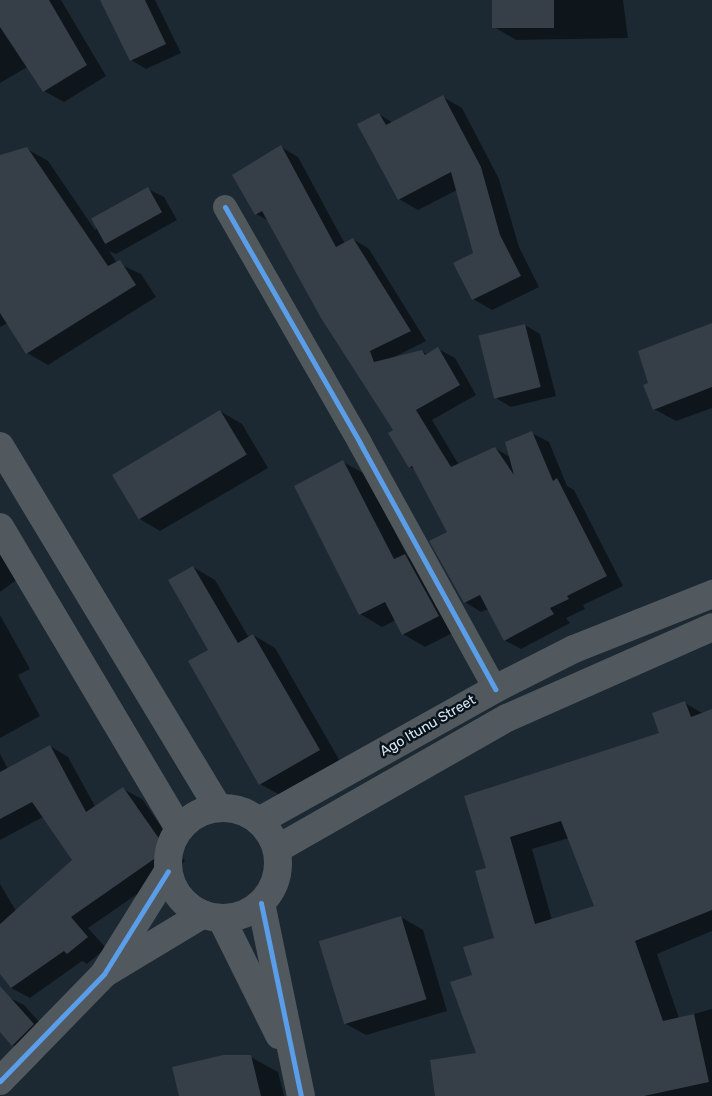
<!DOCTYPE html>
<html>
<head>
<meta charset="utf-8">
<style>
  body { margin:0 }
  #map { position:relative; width:712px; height:1096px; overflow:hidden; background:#1c2933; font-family:Rubik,sans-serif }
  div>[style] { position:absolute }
  .shadow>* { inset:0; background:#0007 }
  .building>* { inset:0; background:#363e47; transform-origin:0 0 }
  .street>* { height:24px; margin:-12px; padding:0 12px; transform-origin:12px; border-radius:12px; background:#51585c }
  .secondary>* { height:28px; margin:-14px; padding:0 14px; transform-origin:14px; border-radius:14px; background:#52595e }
  .secondary>.ring { margin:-14px; padding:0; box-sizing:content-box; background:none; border:28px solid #52595e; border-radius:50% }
  .cycleway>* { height:5px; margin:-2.5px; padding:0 2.5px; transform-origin:2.5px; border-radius:2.5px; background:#5a9eea }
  span { translate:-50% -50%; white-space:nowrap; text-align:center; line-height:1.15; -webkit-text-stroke:5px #08121a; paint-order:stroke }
  .street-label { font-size:14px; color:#d7e6f2 }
</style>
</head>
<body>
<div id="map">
  <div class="shadow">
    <div style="clip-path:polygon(0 0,61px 0,106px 76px,64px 102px,44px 91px,29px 66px,0 83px)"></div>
    <div style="clip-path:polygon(101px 0,155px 0,181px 53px,146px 69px,131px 60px)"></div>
    <div style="clip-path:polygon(494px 0,623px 0,628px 38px,516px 40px,494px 27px)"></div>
    <div style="clip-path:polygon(443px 97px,462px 108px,499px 179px,519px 247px,539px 287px,492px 310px,473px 299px,475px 254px,457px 190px,418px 210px,399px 199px,379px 114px,393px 123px)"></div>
    <div style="clip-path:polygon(281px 147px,298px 157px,345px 244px,353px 239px,369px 249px,426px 341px,392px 358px,422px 351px,428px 355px,438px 349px,455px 358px,476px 395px,432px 420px,459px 465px,495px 448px,510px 457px,532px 433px,549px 442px,567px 486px,574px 490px,623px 586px,583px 605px,585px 609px,566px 618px,570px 623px,521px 649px,504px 640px,488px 609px,481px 612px,465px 602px,449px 532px,415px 470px,410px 467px,395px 430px,322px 318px,269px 221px,256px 214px)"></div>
    <div style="clip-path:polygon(27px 149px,48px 161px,95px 230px,148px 189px,164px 197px,177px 220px,116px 254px,109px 251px,117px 263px,141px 274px,156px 297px,48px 365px,27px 353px,8px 323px,0 327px,0 157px)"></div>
    <div style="clip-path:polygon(712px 324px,712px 408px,676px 421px,654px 409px,650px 383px)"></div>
    <div style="clip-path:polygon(525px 325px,540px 334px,556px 396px,511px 407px,496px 398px)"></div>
    <div style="clip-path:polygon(220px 411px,242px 424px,268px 468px,160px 531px,138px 518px)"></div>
    <div style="clip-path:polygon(343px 462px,365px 474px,408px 557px,427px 568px,460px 629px,425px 647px,403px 634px,396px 620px,382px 627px,360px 614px)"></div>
    <div style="clip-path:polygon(0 553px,18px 579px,0 592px)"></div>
    <div style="clip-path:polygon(193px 567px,215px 580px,249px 638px,253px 635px,275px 648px,341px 763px,282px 796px,260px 784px,210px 651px)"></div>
    <div style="clip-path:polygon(0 615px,30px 669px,18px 675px,40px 716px,0 738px)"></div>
    <div style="clip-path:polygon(evenodd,685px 703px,704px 714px,712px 711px,712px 931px,657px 954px,679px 1018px,712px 1009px,712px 1096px,436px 1096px,478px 1054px,474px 976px,495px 938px,488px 869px,465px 797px,661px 734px,685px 703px,569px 838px,595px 907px,552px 920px,532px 849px,569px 838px)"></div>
    <div style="clip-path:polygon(50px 746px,68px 757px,96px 808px,123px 789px,142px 799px,185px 861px,88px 928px,106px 948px,87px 964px,82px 961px,30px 998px,11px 988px,0 972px,0 884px,16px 911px,74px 860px,43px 817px,0 840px,0 754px,8px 769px)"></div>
    <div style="clip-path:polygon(401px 917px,423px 930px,447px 1011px,366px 1035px,344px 1023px)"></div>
    <div style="clip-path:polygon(8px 997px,24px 1005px,49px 1033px,28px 1054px,13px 1045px,0 1030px,0 1004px)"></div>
    <div style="clip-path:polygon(251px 1057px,278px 1072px,284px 1096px,181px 1096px)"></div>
  </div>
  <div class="building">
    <div style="clip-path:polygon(0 0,49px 0,87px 65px,43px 92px,0 27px)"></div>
    <div style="clip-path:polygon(100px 0,145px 0,166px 44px,130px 61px)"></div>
    <div style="left:492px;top:0;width:62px;height:28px"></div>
    <div style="clip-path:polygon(443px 95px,481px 167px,500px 235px,521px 276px,472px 300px,453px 263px,473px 253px,451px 172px,398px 200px,357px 124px,379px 113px,386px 125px)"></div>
    <div style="clip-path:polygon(281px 145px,336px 247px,353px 238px,411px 331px,370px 351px,374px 362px,422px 350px,425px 355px,438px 347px,460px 385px,416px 410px,451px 467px,495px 447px,514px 475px,505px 442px,532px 431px,553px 481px,557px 478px,607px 576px,567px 596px,569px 599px,550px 608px,554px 614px,504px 641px,480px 595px,464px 603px,429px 541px,447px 532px,412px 466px,409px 468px,388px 433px,393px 430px,321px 318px,262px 211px,255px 215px,232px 175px)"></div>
    <div style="clip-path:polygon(27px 147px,108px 266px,120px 260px,136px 285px,26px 354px,0 313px,0 155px)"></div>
    <div style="left:148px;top:187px;width:29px;height:65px;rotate:61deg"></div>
    <div style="clip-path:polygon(712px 323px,712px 387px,653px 410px,643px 385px,648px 383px,638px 351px)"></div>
    <div style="left:525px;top:324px;width:65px;height:48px;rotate:76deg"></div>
    <div style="left:220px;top:410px;width:52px;height:126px;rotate:59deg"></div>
    <div style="clip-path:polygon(343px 460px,394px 559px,405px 554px,439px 616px,402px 635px,385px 602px,359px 615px,294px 486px)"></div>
    <div style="clip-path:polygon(193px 566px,238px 643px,253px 634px,320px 750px,259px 785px,188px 661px,208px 650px,168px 580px)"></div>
    <div style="clip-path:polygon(evenodd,685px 701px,691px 717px,712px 709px,712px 910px,635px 941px,663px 1021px,694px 1014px,709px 1082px,644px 1096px,435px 1096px,430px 1060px,476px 1053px,450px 982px,472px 975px,463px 947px,494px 938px,475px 871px,486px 868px,464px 796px,659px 733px,652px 713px,685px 701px,561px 821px,594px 906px,535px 924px,510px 837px,561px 821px)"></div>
    <div style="clip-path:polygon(50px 745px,86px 812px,123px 787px,167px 850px,71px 917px,88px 937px,67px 954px,64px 951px,11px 988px,0 974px,0 924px,72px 860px,32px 802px,0 819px,0 772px)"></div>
    <div style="left:401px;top:916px;width:87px;height:86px;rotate:73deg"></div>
    <div style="clip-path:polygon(0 986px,34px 1024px,12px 1046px,0 1032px)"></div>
    <div style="clip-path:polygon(223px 1055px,251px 1055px,261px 1096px,179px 1096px,172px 1067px)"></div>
  </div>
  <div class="street">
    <div style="left:225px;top:207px;width:272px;rotate:60.2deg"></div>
    <div style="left:360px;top:443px;width:281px;rotate:61.2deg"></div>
  </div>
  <div class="secondary">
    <div style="left:0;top:446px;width:423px;rotate:58.9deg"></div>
    <div style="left:0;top:527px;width:351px;rotate:59.3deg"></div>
    <div class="ring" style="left:168px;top:808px;width:82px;height:82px"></div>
    <div style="left:259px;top:821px;width:270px;rotate:-29.2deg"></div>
    <div style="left:495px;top:689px;width:89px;rotate:-26.9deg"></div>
    <div style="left:574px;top:649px;width:149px;rotate:-21.7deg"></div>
    <div style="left:277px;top:849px;width:265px;rotate:-29.7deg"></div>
    <div style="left:507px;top:718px;width:224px;rotate:-23.9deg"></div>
    <div style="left:261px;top:903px;width:197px;rotate:78.3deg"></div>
    <div style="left:221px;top:918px;width:131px;rotate:63.6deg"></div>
    <div style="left:107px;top:972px;width:112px;rotate:-31.1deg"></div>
    <div style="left:0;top:1081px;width:149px;rotate:-45.8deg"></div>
    <div style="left:104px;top:974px;width:121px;rotate:-58.1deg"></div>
  </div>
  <div class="cycleway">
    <div style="left:225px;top:207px;width:272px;rotate:60.2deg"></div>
    <div style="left:360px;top:443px;width:281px;rotate:61.2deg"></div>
    <div style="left:261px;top:903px;width:197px;rotate:78.3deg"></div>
    <div style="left:0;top:1081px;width:149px;rotate:-45.8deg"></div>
    <div style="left:104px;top:974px;width:121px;rotate:-58.1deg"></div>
  </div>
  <div class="street-label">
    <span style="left:428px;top:726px;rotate:-30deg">Ago Itunu Street</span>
  </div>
</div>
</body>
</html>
